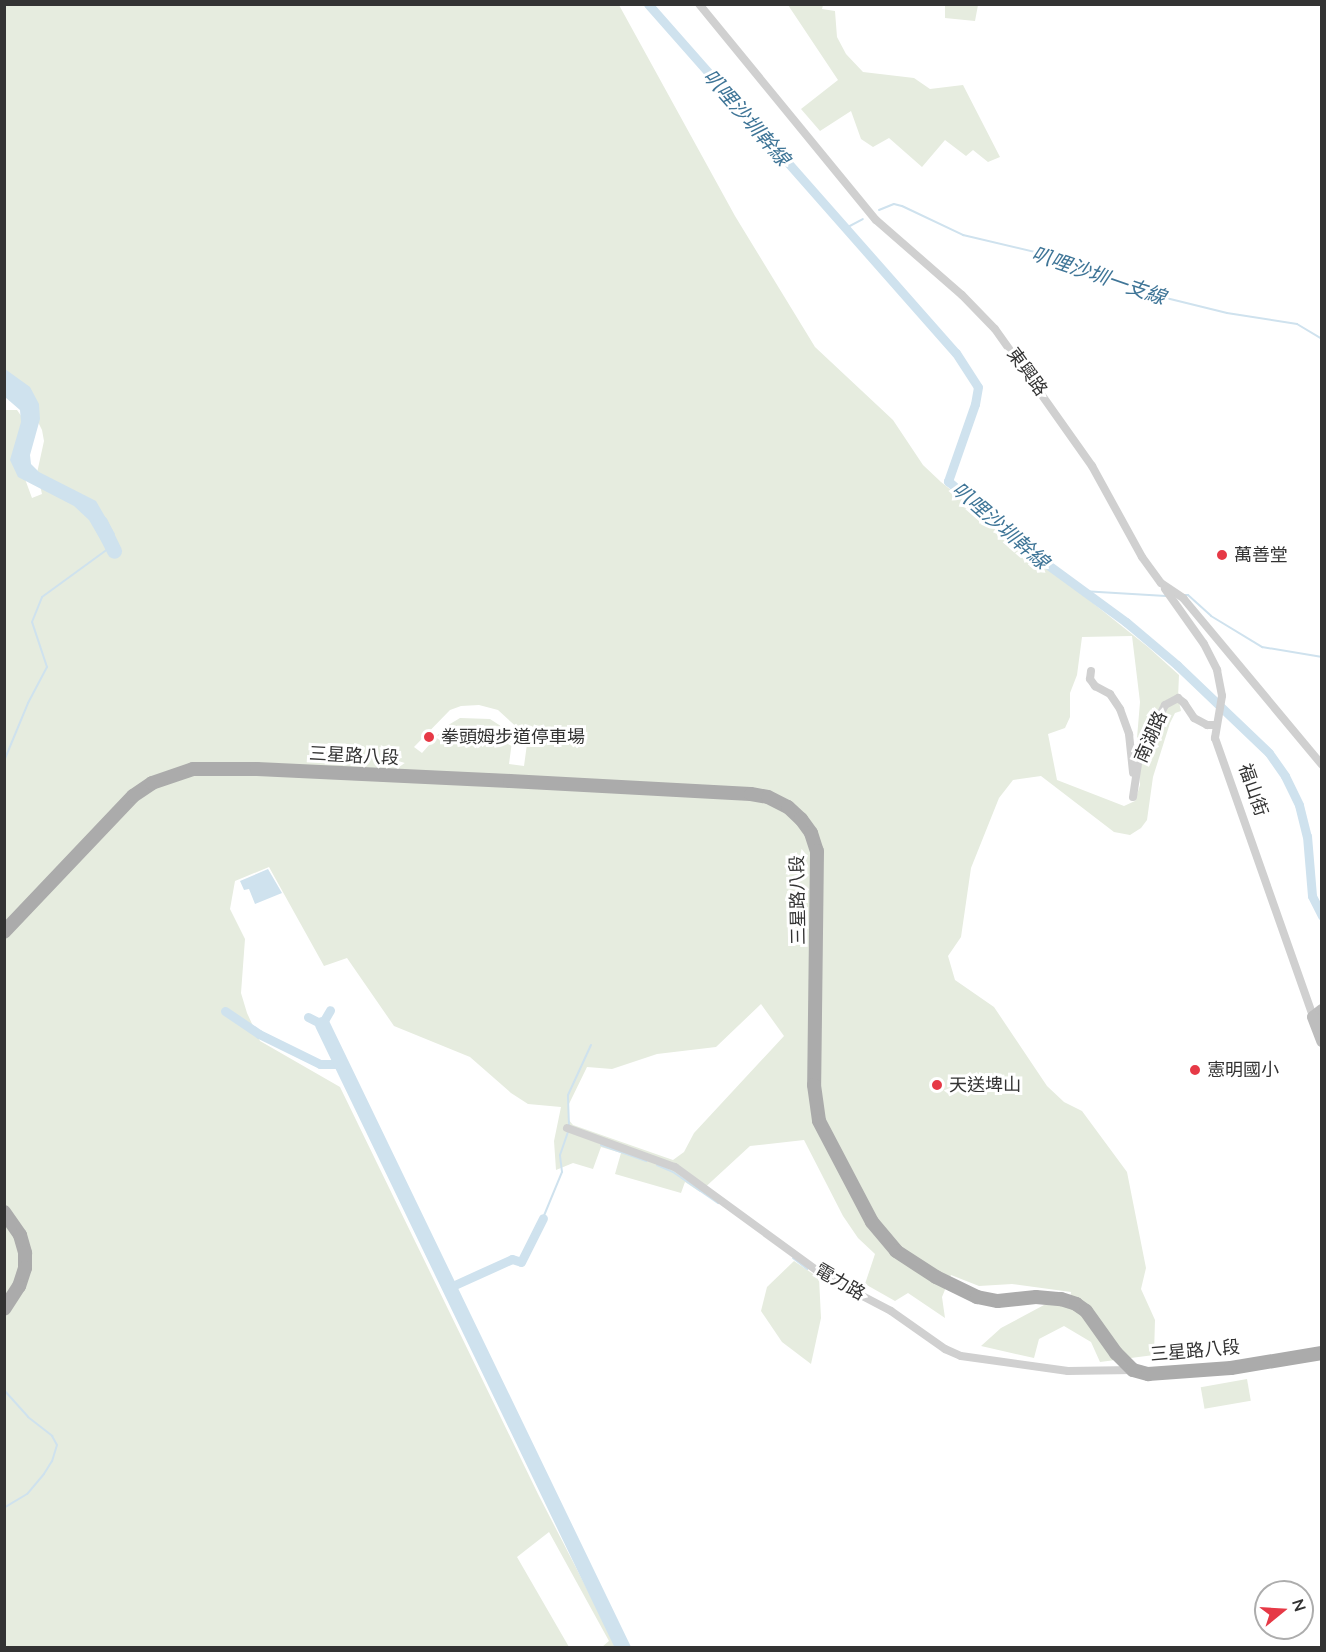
<!DOCTYPE html>
<html>
<head>
<meta charset="utf-8">
<style>
  body { margin:0 }
  #map { position:relative; width:1326px; height:1652px; overflow:hidden; background:#fff; font-family:Mulish,"Noto Sans TC",sans-serif }
  div>[style] { position:absolute }
  .green>* { inset:0; background:#e6ecdf; transform-origin:0 0 }
  .water>* { inset:0; background:#cfe2ee }
  .stream>* { height:2px; margin:-1px; padding:0 1px; transform-origin:1px; border-radius:1px; background:#cfe2ee }
  .canal>* { height:9px; margin:-4.5px; padding:0 4.5px; transform-origin:4.5px; border-radius:4.5px; background:#cfe2ee }
  .river>* { height:15px; margin:-7.5px; padding:0 7.5px; transform-origin:7.5px; border-radius:7.5px; background:#cfe2ee }
  .street>* { height:8px; margin:-4px; padding:0 4px; transform-origin:4px; border-radius:4px; background:#d0d0d0 }
  .secondary>* { height:12px; margin:-6px; padding:0 6px; transform-origin:6px; border-radius:6px; background:#bdbdbd }
  .primary>* { height:14px; margin:-7px; padding:0 7px; transform-origin:7px; border-radius:7px; background:#ababab }
  .dots>* { width:16px; height:16px; translate:-50% -50%; box-sizing:border-box; border:3px solid #fff; border-radius:50% }
  span { translate:-50% -50%; white-space:nowrap; text-align:center; line-height:1.15; -webkit-text-stroke:6px #fff; paint-order:stroke }
  .street-label { font-size:18px; color:#333 }
  .poi-label { font-size:18px; color:#333 }
  .left { translate:0 -50%; text-align:left }
  .water-label { font-size:20px; color:#3f7597; font-style:italic }
  .frame { position:absolute; inset:0; border:6px solid #333; pointer-events:none }
  .north { position:absolute; left:1254px; top:1580px; width:60px; height:60px; box-sizing:border-box; background:#fff; border:2px solid #adadad; border-radius:50%; rotate:72deg; font-size:16px; font-weight:700; line-height:24px; text-align:center; color:#333 }
  .north::after { content:''; display:block; margin:auto; width:21px; height:27px; background:#e63946; clip-path:polygon(50% 0,100% 100%,50% 72%,0 100%) }
</style>
</head>
<body>
<div id="map">
  <div class="green">
    <div style="clip-path:polygon(evenodd,5px 5px,619px 5px,735px 216px,815px 347px,893px 420px,923px 465px,941px 482px,1148px 647px,1179px 675px,1178px 698px,1181px 711px,1175px 713px,1170px 723px,1153px 777px,1147px 820px,1141px 828px,1130px 835px,1114px 832px,1041px 776px,1013px 780px,999px 798px,971px 868px,961px 937px,948px 956px,955px 980px,994px 1007px,1047px 1086px,1064px 1102px,1082px 1111px,1127px 1172px,1146px 1268px,1141px 1289px,1155px 1320px,1154px 1355px,1100px 1362px,1091px 1342px,1064px 1326px,1039px 1339px,1034px 1358px,981px 1346px,1001px 1328px,1044px 1305px,1070px 1302px,1071px 1292px,1012px 1284px,979px 1286px,951px 1275px,942px 1297px,945px 1318px,908px 1293px,895px 1301px,865px 1284px,875px 1254px,858px 1238px,843px 1216px,804px 1140px,750px 1146px,700px 1192px,685px 1182px,681px 1193px,615px 1174px,621px 1153px,601px 1147px,593px 1169px,573px 1163px,556px 1170px,554px 1141px,561px 1107px,528px 1104px,511px 1093px,470px 1057px,394px 1026px,347px 958px,324px 966px,269px 867px,235px 881px,230px 909px,245px 939px,241px 993px,247px 1013px,260px 1041px,340px 1087px,538px 1494px,617px 1647px,602px 1647px,609px 1641px,549px 1532px,517px 1557px,569px 1647px,5px 1648px,5px 410px,17px 410px,24px 420px,25px 479px,32px 498px,42px 494px,37px 473px,44px 441px,42px 430px,30px 406px,5px 383px,5px 5px,1132px 636px,1140px 702px,1137px 738px,1140px 785px,1135px 801px,1124px 806px,1057px 780px,1048px 734px,1065px 728px,1070px 717px,1070px 693px,1077px 675px,1082px 637px,1132px 636px,5px 5px,479px 705px,498px 710px,521px 731px,527px 744px,524px 766px,509px 764px,513px 734px,490px 719px,460px 718px,445px 727px,422px 753px,414px 747px,450px 710px,461px 706px,479px 705px,5px 5px,761px 1004px,784px 1036px,694px 1133px,684px 1152px,673px 1160px,573px 1125px,568px 1119px,568px 1106px,587px 1067px,612px 1069px,657px 1054px,716px 1047px,761px 1004px)"></div>
    <div style="clip-path:polygon(788px 5px,823px 5px,822px 9px,835px 11px,837px 37px,846px 54px,863px 72px,914px 78px,930px 89px,963px 85px,1000px 157px,988px 162px,973px 150px,966px 156px,945px 140px,922px 167px,889px 138px,873px 147px,861px 139px,851px 111px,820px 131px,801px 109px,838px 80px)"></div>
    <div style="clip-path:polygon(945px 5px,978px 5px,975px 21px,945px 18px)"></div>
    <div style="clip-path:polygon(794px 1261px,819px 1278px,821px 1318px,811px 1364px,782px 1342px,761px 1311px,767px 1287px)"></div>
    <div style="left:1247px;top:1379px;width:22px;height:47px;rotate:80deg"></div>
  </div>
  <div class="water">
    <div style="clip-path:polygon(5px 369px,30px 387px,39px 404px,40px 419px,30px 455px,31px 464px,39px 472px,96px 501px,115px 534px,104px 546px,89px 520px,74px 506px,18px 477px,10px 460px,21px 422px,20px 410px,5px 397px)"></div>
    <div style="clip-path:polygon(268px 869px,282px 893px,255px 904px,249px 889px,244px 890px,240px 881px)"></div>
  </div>
  <div class="stream">
    <div style="left:879px;top:210px;width:16px;rotate:-22deg"></div>
    <div style="left:894px;top:204px;width:8px;rotate:14deg"></div>
    <div style="left:902px;top:206px;width:68px;rotate:25.4deg"></div>
    <div style="left:963px;top:235px;width:91px;rotate:13.3deg"></div>
    <div style="left:1052px;top:256px;width:117px;rotate:20.4deg"></div>
    <div style="left:1162px;top:297px;width:67px;rotate:13.8deg"></div>
    <div style="left:1227px;top:313px;width:71px;rotate:8.9deg"></div>
    <div style="left:1297px;top:324px;width:29px;rotate:31deg"></div>
    <div style="left:846px;top:228px;width:19px;rotate:-28deg"></div>
    <div style="left:1082px;top:591px;width:84px;rotate:3.4deg"></div>
    <div style="left:1183px;top:595px;width:5px"></div>
    <div style="left:1188px;top:595px;width:31px;rotate:42deg"></div>
    <div style="left:1211px;top:616px;width:60px;rotate:31.3deg"></div>
    <div style="left:1262px;top:647px;width:61px;rotate:9.5deg"></div>
    <div style="left:4px;top:761px;width:63px;rotate:-67.5deg"></div>
    <div style="left:28px;top:703px;width:41px;rotate:-62.2deg"></div>
    <div style="left:47px;top:667px;width:47px;rotate:-108.4deg"></div>
    <div style="left:32px;top:622px;width:27px;rotate:-68deg"></div>
    <div style="left:42px;top:597px;width:87px;rotate:-36.1deg"></div>
    <div style="left:569px;top:1126px;width:31px;rotate:-92deg"></div>
    <div style="left:568px;top:1095px;width:55px;rotate:-65.3deg"></div>
    <div style="left:601px;top:1145px;width:48px;rotate:19.6deg"></div>
    <div style="left:657px;top:1165px;width:17px;rotate:24deg"></div>
    <div style="left:673px;top:1172px;width:55px;rotate:34.6deg"></div>
    <div style="left:543px;top:1218px;width:50px;rotate:-67.6deg"></div>
    <div style="left:562px;top:1172px;width:17px;rotate:-97deg"></div>
    <div style="left:560px;top:1155px;width:24px;rotate:-71deg"></div>
    <div style="left:793px;top:1258px;width:18px;rotate:38deg"></div>
    <div style="left:4px;top:1390px;width:36px;rotate:48deg"></div>
    <div style="left:28px;top:1417px;width:31px;rotate:38deg"></div>
    <div style="left:52px;top:1436px;width:10px;rotate:61deg"></div>
    <div style="left:57px;top:1445px;width:17px;rotate:107deg"></div>
    <div style="left:52px;top:1461px;width:15px;rotate:122deg"></div>
    <div style="left:44px;top:1474px;width:26px;rotate:130deg"></div>
    <div style="left:27px;top:1494px;width:27px;rotate:149deg"></div>
  </div>
  <div class="canal">
    <div style="left:648px;top:4px;width:465px;rotate:48.6deg"></div>
    <div style="left:956px;top:353px;width:40px;rotate:57.1deg"></div>
    <div style="left:978px;top:387px;width:17px;rotate:100deg"></div>
    <div style="left:975px;top:404px;width:82px;rotate:109.3deg"></div>
    <div style="left:948px;top:481px;width:107px;rotate:40.8deg"></div>
    <div style="left:1029px;top:551px;width:120px;rotate:36.2deg"></div>
    <div style="left:1126px;top:622px;width:67px;rotate:40.1deg"></div>
    <div style="left:1177px;top:665px;width:127px;rotate:43.7deg"></div>
    <div style="left:1269px;top:753px;width:28px;rotate:55deg"></div>
    <div style="left:1285px;top:776px;width:32px;rotate:64deg"></div>
    <div style="left:1299px;top:805px;width:32px;rotate:76deg"></div>
    <div style="left:1307px;top:836px;width:60px;rotate:85.2deg"></div>
    <div style="left:1312px;top:896px;width:22px;rotate:63deg"></div>
    <div style="left:225px;top:1011px;width:41px;rotate:34.1deg"></div>
    <div style="left:259px;top:1034px;width:68px;rotate:26.2deg"></div>
    <div style="left:320px;top:1064px;width:21px"></div>
    <div style="left:308px;top:1017px;width:16px;rotate:27deg"></div>
    <div style="left:322px;top:1024px;width:16px;rotate:-60deg"></div>
    <div style="left:448px;top:1288px;width:70px;rotate:-24.4deg"></div>
    <div style="left:512px;top:1259px;width:9px;rotate:18deg"></div>
    <div style="left:521px;top:1262px;width:49px;rotate:-63.4deg"></div>
  </div>
  <div class="river">
    <div style="left:100px;top:522px;width:32px;rotate:64deg"></div>
    <div style="left:322px;top:1024px;width:693px;rotate:64.25deg"></div>
  </div>
  <div class="street">
    <div style="left:699px;top:4px;width:279px;rotate:50.7deg"></div>
    <div style="left:876px;top:220px;width:114px;rotate:41.1deg"></div>
    <div style="left:962px;top:295px;width:47px;rotate:45.9deg"></div>
    <div style="left:995px;top:329px;width:168px;rotate:54.7deg"></div>
    <div style="left:1092px;top:466px;width:104px;rotate:61.2deg"></div>
    <div style="left:1142px;top:557px;width:32px;rotate:54deg"></div>
    <div style="left:1161px;top:583px;width:27px;rotate:34deg"></div>
    <div style="left:1183px;top:598px;width:217px;rotate:50.2deg"></div>
    <div style="left:1165px;top:589px;width:67px;rotate:54.7deg"></div>
    <div style="left:1204px;top:644px;width:29px;rotate:63deg"></div>
    <div style="left:1217px;top:670px;width:26px;rotate:79deg"></div>
    <div style="left:1222px;top:696px;width:43px;rotate:99.5deg"></div>
    <div style="left:1215px;top:738px;width:296px;rotate:70.6deg"></div>
    <div style="left:1091px;top:671px;width:8px;rotate:97deg"></div>
    <div style="left:1090px;top:679px;width:9px;rotate:54deg"></div>
    <div style="left:1095px;top:686px;width:17px;rotate:28deg"></div>
    <div style="left:1110px;top:694px;width:18px;rotate:56deg"></div>
    <div style="left:1120px;top:709px;width:27px;rotate:70deg"></div>
    <div style="left:1129px;top:734px;width:39px;rotate:84deg"></div>
    <div style="left:1133px;top:797px;width:40px;rotate:-81.5deg"></div>
    <div style="left:1139px;top:757px;width:58px;rotate:-63.4deg"></div>
    <div style="left:1165px;top:705px;width:15px;rotate:-28deg"></div>
    <div style="left:1178px;top:698px;width:8px;rotate:40deg"></div>
    <div style="left:1184px;top:703px;width:18px;rotate:56deg"></div>
    <div style="left:1194px;top:718px;width:15px;rotate:28deg"></div>
    <div style="left:1207px;top:725px;width:9px"></div>
    <div style="left:567px;top:1128px;width:115px;rotate:19.9deg"></div>
    <div style="left:675px;top:1167px;width:187px;rotate:36.1deg"></div>
    <div style="left:826px;top:1277px;width:73px;rotate:27.6deg"></div>
    <div style="left:891px;top:1311px;width:66px;rotate:35.1deg"></div>
    <div style="left:945px;top:1349px;width:17px;rotate:24deg"></div>
    <div style="left:961px;top:1356px;width:108px;rotate:8deg"></div>
    <div style="left:1068px;top:1371px;width:65px;rotate:-0.9deg"></div>
  </div>
  <div class="secondary">
    <div style="left:1322px;top:1010px;width:11px;rotate:142deg"></div>
    <div style="left:1313px;top:1017px;width:26px;rotate:69deg"></div>
  </div>
  <div class="primary">
    <div style="left:4px;top:932px;width:187px;rotate:-46.5deg"></div>
    <div style="left:133px;top:796px;width:23px;rotate:-34deg"></div>
    <div style="left:152px;top:783px;width:43px;rotate:-18.9deg"></div>
    <div style="left:193px;top:769px;width:64px"></div>
    <div style="left:257px;top:769px;width:253px;rotate:2.7deg"></div>
    <div style="left:510px;top:781px;width:241px;rotate:3.1deg"></div>
    <div style="left:751px;top:794px;width:17px;rotate:10deg"></div>
    <div style="left:768px;top:797px;width:22px;rotate:27deg"></div>
    <div style="left:788px;top:807px;width:18px;rotate:43deg"></div>
    <div style="left:801px;top:819px;width:17px;rotate:54deg"></div>
    <div style="left:811px;top:833px;width:19px;rotate:72deg"></div>
    <div style="left:817px;top:851px;width:234px;rotate:90.7deg"></div>
    <div style="left:814px;top:1085px;width:36px;rotate:82deg"></div>
    <div style="left:819px;top:1121px;width:114px;rotate:62.3deg"></div>
    <div style="left:872px;top:1222px;width:38px;rotate:50deg"></div>
    <div style="left:896px;top:1251px;width:48px;rotate:33deg"></div>
    <div style="left:936px;top:1277px;width:46px;rotate:26deg"></div>
    <div style="left:977px;top:1297px;width:21px;rotate:11deg"></div>
    <div style="left:998px;top:1301px;width:38px;rotate:-6deg"></div>
    <div style="left:1036px;top:1297px;width:25px;rotate:5deg"></div>
    <div style="left:1061px;top:1299px;width:16px;rotate:18deg"></div>
    <div style="left:1076px;top:1304px;width:12px;rotate:35deg"></div>
    <div style="left:1086px;top:1311px;width:52px;rotate:54.5deg"></div>
    <div style="left:1116px;top:1353px;width:24px;rotate:45deg"></div>
    <div style="left:1133px;top:1370px;width:16px;rotate:15deg"></div>
    <div style="left:1148px;top:1374px;width:83px;rotate:-4.1deg"></div>
    <div style="left:1231px;top:1368px;width:92px;rotate:-9.4deg"></div>
    <div style="left:4px;top:1212px;width:28px;rotate:55deg"></div>
    <div style="left:20px;top:1235px;width:19px;rotate:74deg"></div>
    <div style="left:25px;top:1253px;width:15px;rotate:90deg"></div>
    <div style="left:25px;top:1268px;width:19px;rotate:108deg"></div>
    <div style="left:19px;top:1286px;width:27px;rotate:123deg"></div>
  </div>
  <div class="dots">
    <div style="left:1222px;top:555px;background:#e63946"></div>
    <div style="left:429px;top:737px;background:#e63946"></div>
    <div style="left:1195px;top:1070px;background:#e63946"></div>
    <div style="left:937px;top:1085px;background:#e63946"></div>
  </div>
  <div class="street-label">
    <span style="left:1027px;top:372px;rotate:54deg">東興路</span>
    <span style="left:1151px;top:737px;rotate:-66deg">南湖路</span>
    <span style="left:354px;top:756px;rotate:3deg">三星路八段</span>
    <span style="left:1253px;top:790px;rotate:71deg">福山街</span>
    <span style="left:798px;top:900px;rotate:-91deg">三星路八段</span>
    <span style="left:840px;top:1282px;rotate:30deg">電力路</span>
    <span style="left:1195px;top:1351px;rotate:-5deg">三星路八段</span>
  </div>
  <div class="poi-label">
    <span class="left" style="left:1234px;top:555px">萬善堂</span>
    <span class="left" style="left:441px;top:737px">拳頭姆步道停車場</span>
    <span class="left" style="left:1207px;top:1070px">憲明國小</span>
    <span class="left" style="left:949px;top:1085px">天送埤山</span>
  </div>
  <div class="water-label">
    <span style="left:747px;top:117px;rotate:49deg">叭哩沙圳幹線</span>
    <span style="left:1099px;top:275px;rotate:19deg">叭哩沙圳一支線</span>
    <span style="left:1001px;top:525px;rotate:41deg">叭哩沙圳幹線</span>
  </div>
  <div class="frame"></div>
  <div class="north">N</div>
</div>
</body>
</html>
